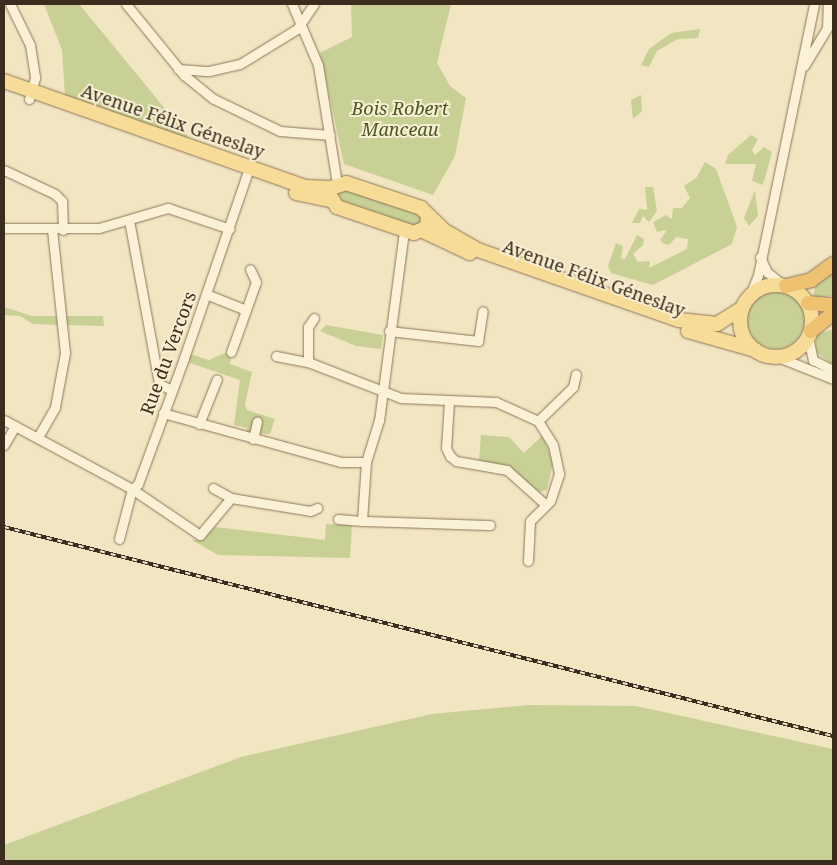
<!DOCTYPE html>
<html>
<head>
<meta charset="utf-8">
<style>
  body { margin:0 }
  #map { position:relative; width:837px; height:865px; overflow:hidden; background:#f1e5c2; font-family:"Noto Serif",serif }
  div>[style] { position:absolute }
  .green>* { inset:0; background:#c8d095 }
  .round { border-radius:50% }
  .roads { filter:drop-shadow(0 0 1px #8d7557) drop-shadow(0 0 1px #8d7557) }
  .minor>* { height:9px; margin:-4.5px; padding:0 4.5px; transform-origin:4.5px; border-radius:4.5px; background:#fbf1d6 }
  .primary>* { height:14px; margin:-7px; padding:0 7px; transform-origin:7px; border-radius:7px; background:#f7dc97 }
  .primary>.ring { margin:-7px; padding:0; box-sizing:content-box; background:none; border:14px solid #f7dc97; border-radius:50% }
  .trunk>* { height:14px; margin:-7px; padding:0 7px; transform-origin:7px; border-radius:7px; background:#efc272 }
  .rail>* { height:4px; margin-top:-2px; transform-origin:0; background:repeating-linear-gradient(90deg,#f8eed2 0 5.5px,#3b2d1d 0 11px); box-sizing:border-box; border-block:1px solid #3b2d1d }
  span { translate:-50% -50%; white-space:nowrap; text-align:center; line-height:1.15; -webkit-text-stroke:4px #f8eed2; paint-order:stroke }
  .park-label { font-size:18px; color:#4a5922; font-style:italic }
  .street-label { font-size:18px; color:#3b2d1d }
  .frame { position:absolute; inset:0; border:5px solid #3b2d1d; pointer-events:none }
</style>
</head>
<body>
<div id="map">
  <div class="green">
    <div style="clip-path:polygon(44px 4px,79px 4px,190px 139px,65px 96px,62px 50px)"></div>
    <div style="clip-path:polygon(351px 4px,451px 4px,437px 63px,450px 86px,466px 98px,455px 156px,433px 195px,344px 164px,320px 53px,352px 37px)"></div>
    <div style="clip-path:polygon(700px 29px,698px 38px,678px 39px,657px 51px,649px 67px,641px 65px,649px 49px,671px 33px)"></div>
    <div style="clip-path:polygon(641px 95px,642px 111px,633px 119px,631px 100px)"></div>
    <div style="clip-path:polygon(751px 135px,758px 139px,752px 150px,755px 155px,764px 147px,772px 152px,763px 185px,752px 181px,756px 164px,725px 164px,728px 155px)"></div>
    <div style="clip-path:polygon(705px 162px,716px 169px,737px 227px,732px 244px,653px 285px,611px 273px,608px 266px,616px 243px,623px 246px,621px 258px,625px 259px,637px 235px,644px 239px,643px 245px,633px 254px,638px 262px,650px 261px,649px 268px,687px 249px,688px 239px,676px 237px,669px 245px,663px 243px,660px 240px,667px 230px,657px 232px,653px 222px,666px 215px,672px 219px,673px 208px,682px 208px,690px 198px,684px 186px,697px 177px)"></div>
    <div style="clip-path:polygon(341px 187px,421px 215px,421px 223px,414px 228px,339px 205px,334px 194px)"></div>
    <div style="clip-path:polygon(645px 187px,653px 187px,657px 211px,649px 222px,643px 216px,640px 223px,632px 223px,639px 209px,647px 210px)"></div>
    <div style="clip-path:polygon(755px 190px,758px 216px,749px 226px,744px 218px)"></div>
    <div style="clip-path:polygon(833px 266px,833px 296px,814px 297px,815px 283px)"></div>
    <div class="round" style="left:747px;top:291px;width:58px;height:58px"></div>
    <div style="clip-path:polygon(4px 307px,32px 316px,56px 316px,58px 325px,33px 324px,20px 316px,4px 315px)"></div>
    <div style="clip-path:polygon(65px 316px,103px 316px,104px 326px,66px 325px)"></div>
    <div style="clip-path:polygon(326px 325px,383px 335px,381px 349px,356px 346px,320px 331px)"></div>
    <div style="clip-path:polygon(833px 329px,833px 365px,817px 353px,816px 345px,816px 335px)"></div>
    <div style="clip-path:polygon(225px 353px,232px 354px,230px 364px,252px 372px,245px 404px,247px 410px,275px 419px,270px 434px,247px 433px,247px 428px,234px 425px,240px 380px,187px 362px,190px 354px,209px 360px)"></div>
    <div style="clip-path:polygon(481px 435px,509px 437px,524px 453px,543px 435px,553px 463px,547px 490px,539px 492px,507px 466px,479px 461px)"></div>
    <div style="clip-path:polygon(326px 524px,352px 525px,350px 558px,218px 555px,192px 540px,203px 539px,215px 527px,325px 540px)"></div>
    <div style="clip-path:polygon(529px 705px,636px 706px,833px 749px,833px 861px,4px 861px,4px 845px,241px 757px,432px 714px)"></div>
  </div>
  <div class="roads">
    <div class="minor">
      <div style="left:10px;top:4px;width:46px;rotate:64deg"></div>
      <div style="left:30px;top:45px;width:33px;rotate:81deg"></div>
      <div style="left:35px;top:78px;width:22px;rotate:106deg"></div>
      <div style="left:126px;top:4px;width:92px;rotate:50.8deg"></div>
      <div style="left:184px;top:75px;width:38px;rotate:39deg"></div>
      <div style="left:214px;top:99px;width:73px;rotate:25.9deg"></div>
      <div style="left:280px;top:131px;width:50px;rotate:4.6deg"></div>
      <div style="left:292px;top:4px;width:66px;rotate:66.9deg"></div>
      <div style="left:318px;top:65px;width:121px;rotate:80.9deg"></div>
      <div style="left:804px;top:66px;width:44px;rotate:-58.8deg"></div>
      <div style="left:827px;top:28px;width:24px;rotate:-88deg"></div>
      <div style="left:178px;top:69px;width:31px;rotate:4deg"></div>
      <div style="left:209px;top:71px;width:32px;rotate:-13deg"></div>
      <div style="left:240px;top:64px;width:67px;rotate:-31.6deg"></div>
      <div style="left:297px;top:29px;width:30px;rotate:-56deg"></div>
      <div style="left:4px;top:170px;width:56px;rotate:25.2deg"></div>
      <div style="left:55px;top:194px;width:10px;rotate:45deg"></div>
      <div style="left:62px;top:201px;width:29px;rotate:88deg"></div>
      <div style="left:129px;top:220px;width:167px;rotate:79.6deg"></div>
      <div style="left:159px;top:384px;width:14px;rotate:25deg"></div>
      <div style="left:4px;top:228px;width:95px"></div>
      <div style="left:99px;top:228px;width:72px;rotate:-16.2deg"></div>
      <div style="left:168px;top:208px;width:65px;rotate:18.7deg"></div>
      <div style="left:404px;top:231px;width:191px;rotate:97.5deg"></div>
      <div style="left:379px;top:420px;width:44px;rotate:107.2deg"></div>
      <div style="left:366px;top:462px;width:59px;rotate:93.9deg"></div>
      <div style="left:362px;top:521px;width:128px;rotate:1.8deg"></div>
      <div style="left:760px;top:257px;width:17px;rotate:65deg"></div>
      <div style="left:767px;top:272px;width:21px;rotate:39deg"></div>
      <div style="left:206px;top:294px;width:43px;rotate:21.8deg"></div>
      <div style="left:750px;top:295px;width:22px;rotate:-68deg"></div>
      <div style="left:758px;top:275px;width:277px;rotate:-78.3deg"></div>
      <div style="left:314px;top:318px;width:11px;rotate:124deg"></div>
      <div style="left:308px;top:327px;width:35px;rotate:90deg"></div>
      <div style="left:308px;top:362px;width:100px;rotate:21.2deg"></div>
      <div style="left:401px;top:398px;width:95px;rotate:2.4deg"></div>
      <div style="left:496px;top:402px;width:46px;rotate:24.3deg"></div>
      <div style="left:538px;top:421px;width:28px;rotate:58deg"></div>
      <div style="left:553px;top:445px;width:30px;rotate:78deg"></div>
      <div style="left:559px;top:474px;width:28px;rotate:108deg"></div>
      <div style="left:550px;top:501px;width:28px;rotate:135deg"></div>
      <div style="left:530px;top:521px;width:40px;rotate:92.9deg"></div>
      <div style="left:389px;top:331px;width:90px;rotate:6.4deg"></div>
      <div style="left:478px;top:341px;width:30px;rotate:-81deg"></div>
      <div style="left:808px;top:337px;width:24px;rotate:78deg"></div>
      <div style="left:813px;top:360px;width:22px;rotate:27deg"></div>
      <div style="left:231px;top:352px;width:74px;rotate:-70.3deg"></div>
      <div style="left:256px;top:282px;width:14px;rotate:-115deg"></div>
      <div style="left:276px;top:356px;width:33px;rotate:11deg"></div>
      <div style="left:778px;top:357px;width:59px;rotate:21.8deg"></div>
      <div style="left:449px;top:402px;width:46px;rotate:93.7deg"></div>
      <div style="left:446px;top:448px;width:9px;rotate:63deg"></div>
      <div style="left:450px;top:456px;width:8px;rotate:40deg"></div>
      <div style="left:456px;top:461px;width:52px;rotate:10deg"></div>
      <div style="left:507px;top:470px;width:52px;rotate:41.9deg"></div>
      <div style="left:163px;top:413px;width:185px;rotate:15.4deg"></div>
      <div style="left:341px;top:462px;width:25px"></div>
      <div style="left:4px;top:420px;width:145px;rotate:28.3deg"></div>
      <div style="left:538px;top:421px;width:49px;rotate:-44.2deg"></div>
      <div style="left:573px;top:387px;width:13px;rotate:-77deg"></div>
      <div style="left:199px;top:424px;width:48px;rotate:-68.2deg"></div>
      <div style="left:38px;top:437px;width:34px;rotate:-60deg"></div>
      <div style="left:55px;top:407px;width:55px;rotate:-79.5deg"></div>
      <div style="left:65px;top:353px;width:124px;rotate:-96deg"></div>
      <div style="left:253px;top:439px;width:18px;rotate:-77deg"></div>
      <div style="left:4px;top:445px;width:22px;rotate:-60deg"></div>
      <div style="left:213px;top:488px;width:21px;rotate:29deg"></div>
      <div style="left:132px;top:489px;width:82px;rotate:34.1deg"></div>
      <div style="left:200px;top:535px;width:48px;rotate:-50deg"></div>
      <div style="left:231px;top:498px;width:80px;rotate:9.3deg"></div>
      <div style="left:310px;top:511px;width:8px;rotate:-23deg"></div>
      <div style="left:338px;top:519px;width:24px;rotate:5deg"></div>
      <div style="left:119px;top:539px;width:52px;rotate:-75.4deg"></div>
      <div style="left:132px;top:489px;width:8px;rotate:-40deg"></div>
      <div style="left:138px;top:484px;width:134px;rotate:-69.9deg"></div>
      <div style="left:184px;top:358px;width:201px;rotate:-71.1deg"></div>
    </div>
    <div class="primary">
      <div style="left:4px;top:81px;width:319px;rotate:19.4deg"></div>
      <div style="left:305px;top:187px;width:26px;rotate:2deg"></div>
      <div style="left:296px;top:193px;width:35px;rotate:12deg"></div>
      <div style="left:428px;top:216px;width:11px;rotate:95deg"></div>
      <div style="left:427px;top:227px;width:14px;rotate:155deg"></div>
      <div style="left:414px;top:233px;width:81px;rotate:-161.3deg"></div>
      <div style="left:337px;top:207px;width:15px;rotate:-122deg"></div>
      <div style="left:329px;top:194px;width:6px;rotate:-72deg"></div>
      <div style="left:331px;top:188px;width:16px;rotate:-18deg"></div>
      <div style="left:346px;top:183px;width:79px;rotate:18.4deg"></div>
      <div style="left:421px;top:208px;width:33px;rotate:44deg"></div>
      <div style="left:445px;top:231px;width:38px;rotate:30deg"></div>
      <div style="left:478px;top:250px;width:213px;rotate:19.2deg"></div>
      <div style="left:679px;top:320px;width:38px;rotate:6deg"></div>
      <div style="left:717px;top:324px;width:28px;rotate:-32deg"></div>
      <div style="left:423px;top:231px;width:52px;rotate:25.1deg"></div>
      <div class="ring" style="left:740px;top:285px;width:58px;height:58px"></div>
      <div style="left:688px;top:331px;width:70px;rotate:15.8deg"></div>
    </div>
    <div class="trunk">
      <div style="left:786px;top:286px;width:26px;rotate:-13deg"></div>
      <div style="left:811px;top:280px;width:27px;rotate:-36deg"></div>
      <div style="left:808px;top:303px;width:25px;rotate:5deg"></div>
      <div style="left:811px;top:331px;width:28px;rotate:-39deg"></div>
    </div>
  </div>
  <div class="rail">
    <div style="left:4px;top:527px;width:855px;rotate:14.15deg"></div>
  </div>
  <div class="park-label">
    <span style="left:400px;top:119px">Bois Robert<br>Manceau</span>
  </div>
  <div class="street-label">
    <span style="left:173px;top:121px;rotate:19deg">Avenue Félix Géneslay</span>
    <span style="left:594px;top:278px;rotate:20deg">Avenue Félix Géneslay</span>
    <span style="left:168px;top:353px;rotate:-70deg">Rue du Vercors</span>
  </div>
  <div class="frame"></div>
</div>
</body>
</html>
